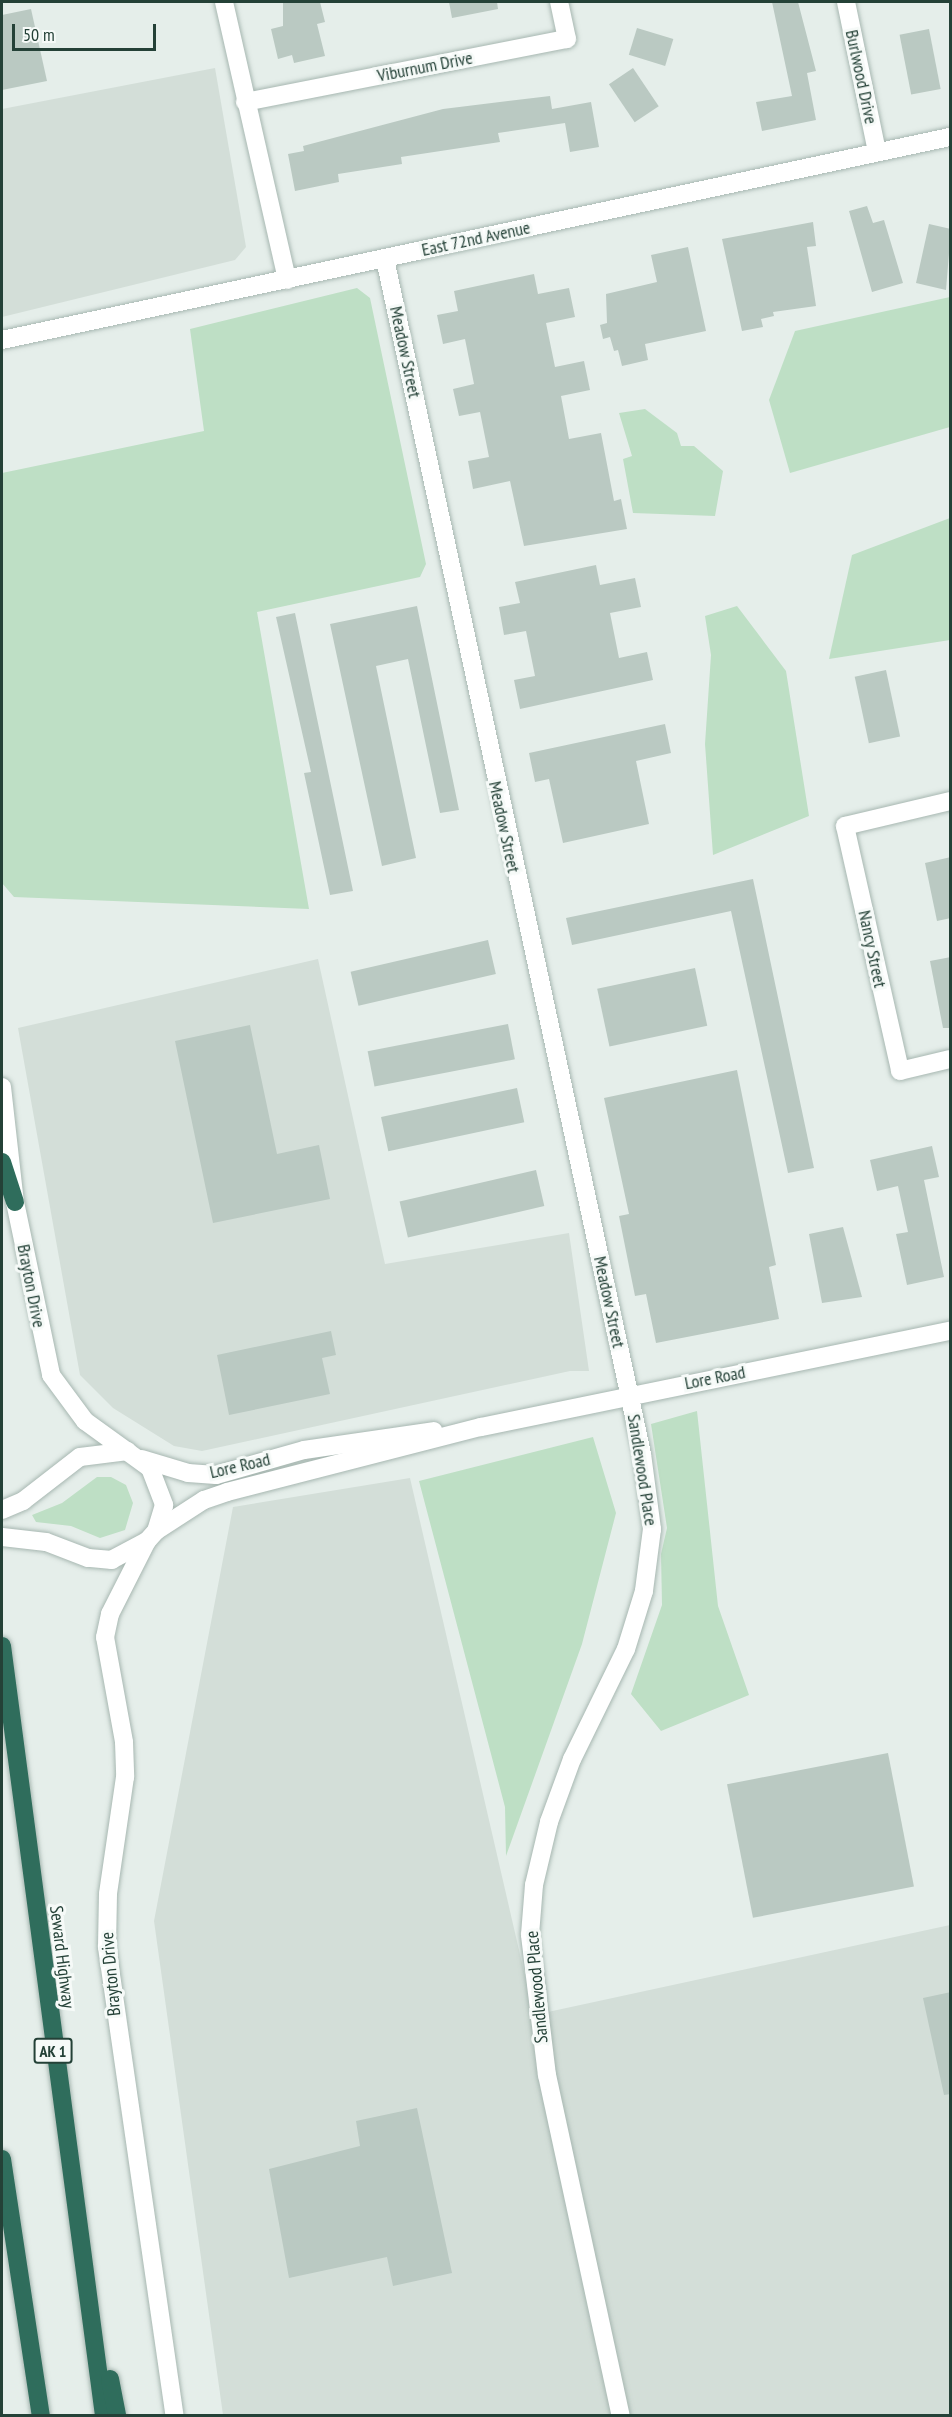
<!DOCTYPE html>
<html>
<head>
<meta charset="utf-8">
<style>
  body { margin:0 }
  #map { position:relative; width:952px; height:2417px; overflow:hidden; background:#e5eeea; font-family:"PT Sans Narrow",sans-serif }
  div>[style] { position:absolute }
  .built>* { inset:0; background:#d3ded8 }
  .green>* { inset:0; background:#bedfc5 }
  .building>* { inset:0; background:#bac9c2; transform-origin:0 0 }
  .roads { filter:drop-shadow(0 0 2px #a7b7b1) drop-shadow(0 0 2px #a7b7b1) }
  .minor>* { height:18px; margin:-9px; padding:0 9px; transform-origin:9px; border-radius:9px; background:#fff }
  .highway>* { height:18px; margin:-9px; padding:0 9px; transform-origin:9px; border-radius:9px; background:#2f6d5c }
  span { translate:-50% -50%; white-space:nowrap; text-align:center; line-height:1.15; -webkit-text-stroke:6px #f6faf8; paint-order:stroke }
  .shield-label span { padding:2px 4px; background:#f6faf8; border:2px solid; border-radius:4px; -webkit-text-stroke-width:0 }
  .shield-label { font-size:16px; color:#244137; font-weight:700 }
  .street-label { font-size:18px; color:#244137 }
  .frame { position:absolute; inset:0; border:3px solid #244137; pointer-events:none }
  .scale { position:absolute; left:12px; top:24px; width:144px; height:27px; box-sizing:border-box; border:3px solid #244137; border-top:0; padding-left:8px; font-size:18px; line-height:21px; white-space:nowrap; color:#244137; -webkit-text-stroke:4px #f6faf8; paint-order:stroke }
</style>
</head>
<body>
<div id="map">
  <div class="built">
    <div style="clip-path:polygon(215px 68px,246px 247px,235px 260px,2px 317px,2px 109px)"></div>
    <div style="clip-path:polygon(318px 959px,385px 1264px,569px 1233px,589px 1371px,570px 1371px,202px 1451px,174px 1446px,113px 1408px,80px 1375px,18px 1028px)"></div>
    <div style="clip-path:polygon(410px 1478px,534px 2015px,950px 1925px,950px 2415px,223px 2415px,154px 1921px,233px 1507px)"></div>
  </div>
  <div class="green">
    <div style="clip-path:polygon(357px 288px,370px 298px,426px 564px,420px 577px,257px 612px,309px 909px,14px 897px,2px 883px,2px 473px,204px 431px,190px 329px)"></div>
    <div style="clip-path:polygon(950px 297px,950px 427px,790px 473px,769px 400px,795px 331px)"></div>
    <div style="clip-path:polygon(645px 409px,677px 433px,681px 446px,694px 446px,723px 471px,715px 516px,633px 513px,623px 459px,632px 456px,619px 413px)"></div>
    <div style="clip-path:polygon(950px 518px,950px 640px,829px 659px,852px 555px)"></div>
    <div style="clip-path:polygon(737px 606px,786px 671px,809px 816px,713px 855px,705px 744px,711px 655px,705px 616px)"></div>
    <div style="clip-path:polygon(697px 1411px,718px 1606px,749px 1695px,661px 1731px,631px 1694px,662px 1605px,661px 1554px,667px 1528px,651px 1424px)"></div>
    <div style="clip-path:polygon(593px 1437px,616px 1513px,582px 1644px,506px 1856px,505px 1807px,419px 1481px)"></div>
    <div style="clip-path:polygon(97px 1477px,111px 1477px,126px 1485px,133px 1503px,125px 1530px,100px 1538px,71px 1526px,36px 1522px,32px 1515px,62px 1503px)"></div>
  </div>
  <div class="building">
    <div style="clip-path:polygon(283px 2px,320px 2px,325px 22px,317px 24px,325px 56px,294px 63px,292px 55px,278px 59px,271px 29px,283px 26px)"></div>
    <div style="clip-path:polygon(449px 2px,497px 2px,498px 9px,452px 18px)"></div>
    <div style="clip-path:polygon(772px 2px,798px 2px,816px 71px,807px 73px,816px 120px,762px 131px,756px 102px,792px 96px)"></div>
    <div style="clip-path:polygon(31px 9px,47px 81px,2px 90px,2px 15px)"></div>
    <div style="left:637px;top:28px;width:38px;height:28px;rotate:17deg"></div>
    <div style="left:929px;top:29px;width:61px;height:30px;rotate:79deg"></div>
    <div style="left:633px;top:68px;width:46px;height:29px;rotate:56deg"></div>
    <div style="clip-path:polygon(550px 96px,552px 109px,591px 102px,599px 147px,570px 152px,565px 123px,498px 133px,500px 142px,401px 157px,402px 164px,338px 174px,339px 182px,295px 191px,288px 154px,304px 151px,303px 146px,443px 109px)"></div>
    <div style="clip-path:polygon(867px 206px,873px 223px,884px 220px,903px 283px,872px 292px,849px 211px)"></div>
    <div style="clip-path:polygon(813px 222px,816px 246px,807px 247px,816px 306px,773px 312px,774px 316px,761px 319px,763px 327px,742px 331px,722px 239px)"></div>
    <div style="clip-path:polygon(929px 224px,951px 229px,946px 290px,916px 283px)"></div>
    <div style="clip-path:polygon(688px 247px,706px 331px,645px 344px,648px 360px,622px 366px,618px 350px,614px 351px,610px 337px,603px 339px,600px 325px,607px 323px,606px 294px,657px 282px,651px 255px)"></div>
    <div style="clip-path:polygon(534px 274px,538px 294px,569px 288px,575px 317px,546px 323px,555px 367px,584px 361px,590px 390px,561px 396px,569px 439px,601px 433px,614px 501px,621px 499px,627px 529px,524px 546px,510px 481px,473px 489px,468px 461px,489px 457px,480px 412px,459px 416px,453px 389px,474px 384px,465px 339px,443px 344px,437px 315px,458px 311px,454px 291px)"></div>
    <div style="clip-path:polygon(596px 565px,600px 585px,635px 578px,641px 607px,610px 613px,619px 658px,647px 652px,653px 680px,520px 709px,514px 680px,535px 676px,526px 631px,504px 635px,499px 607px,520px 603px,515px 582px)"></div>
    <div style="clip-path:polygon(417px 606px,459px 810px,440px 813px,408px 659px,376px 666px,416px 858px,382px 866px,330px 624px)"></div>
    <div style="clip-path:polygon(295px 613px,353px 891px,330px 895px,304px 773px,311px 772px,276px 617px)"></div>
    <div style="left:886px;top:670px;width:68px;height:32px;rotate:78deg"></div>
    <div style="clip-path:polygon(665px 724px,671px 753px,636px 761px,649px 824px,563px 843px,549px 779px,535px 782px,529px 753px)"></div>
    <div style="clip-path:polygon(951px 857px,951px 918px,937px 921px,925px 863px)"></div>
    <div style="clip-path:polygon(753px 879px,814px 1168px,788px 1173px,731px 911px,572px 945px,566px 918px)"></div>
    <div style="left:488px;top:940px;width:35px;height:141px;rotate:77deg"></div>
    <div style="clip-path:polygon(951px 957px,951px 1028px,943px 1028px,930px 961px)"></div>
    <div style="left:695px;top:968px;width:59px;height:100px;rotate:78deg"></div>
    <div style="left:508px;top:1024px;width:36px;height:143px;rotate:79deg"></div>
    <div style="clip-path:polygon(250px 1025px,277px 1154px,319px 1145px,330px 1199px,213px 1223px,175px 1041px)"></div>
    <div style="clip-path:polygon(737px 1070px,776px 1265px,769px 1267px,779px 1319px,656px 1343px,646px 1294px,635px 1296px,619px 1216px,629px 1214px,604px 1098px)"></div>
    <div style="left:517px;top:1088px;width:35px;height:139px;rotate:78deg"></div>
    <div style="clip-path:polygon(932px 1146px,939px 1177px,924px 1180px,944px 1277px,907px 1285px,896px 1234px,908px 1232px,898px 1186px,877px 1191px,870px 1160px)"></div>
    <div style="left:536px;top:1170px;width:37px;height:140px;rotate:77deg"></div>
    <div style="clip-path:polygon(843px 1227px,862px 1297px,822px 1303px,809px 1234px)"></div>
    <div style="clip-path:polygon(331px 1331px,336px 1355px,322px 1358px,330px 1394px,229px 1415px,217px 1355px)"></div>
    <div style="left:888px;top:1753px;width:136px;height:164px;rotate:79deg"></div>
    <div style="clip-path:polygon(951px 1992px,951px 2094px,944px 2095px,923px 1998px)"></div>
    <div style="clip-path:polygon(417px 2108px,452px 2273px,393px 2286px,387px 2257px,289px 2278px,269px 2169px,360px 2146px,356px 2121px)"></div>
  </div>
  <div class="roads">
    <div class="minor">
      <div style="left:224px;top:2px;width:285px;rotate:77.2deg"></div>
      <div style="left:846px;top:2px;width:153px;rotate:78.3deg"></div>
      <div style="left:245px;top:102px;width:328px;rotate:-11.1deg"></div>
      <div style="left:567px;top:39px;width:38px;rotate:-102deg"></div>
      <div style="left:385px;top:259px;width:1222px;rotate:77.86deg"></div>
      <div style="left:642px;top:1454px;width:76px;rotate:82.4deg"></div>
      <div style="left:652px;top:1529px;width:63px;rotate:97.4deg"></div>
      <div style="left:644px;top:1591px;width:61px;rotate:107.2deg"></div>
      <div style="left:626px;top:1649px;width:123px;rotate:116.1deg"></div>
      <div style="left:572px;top:1759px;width:67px;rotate:110.1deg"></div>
      <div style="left:549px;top:1822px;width:65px;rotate:103.4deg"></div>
      <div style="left:534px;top:1885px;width:50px;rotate:94.6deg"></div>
      <div style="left:530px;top:1935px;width:141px;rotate:83.1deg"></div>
      <div style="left:547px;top:2075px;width:349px;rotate:77.8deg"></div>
      <div style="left:2px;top:340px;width:969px;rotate:-12.09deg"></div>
      <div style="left:950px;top:801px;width:108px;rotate:166.6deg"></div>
      <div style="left:845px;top:826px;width:251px;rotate:77.3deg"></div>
      <div style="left:900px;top:1071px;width:51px;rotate:-13.5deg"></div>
      <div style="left:2px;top:1087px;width:116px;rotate:83.6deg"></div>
      <div style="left:15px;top:1202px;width:177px;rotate:78.2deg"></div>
      <div style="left:51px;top:1375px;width:57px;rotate:53.5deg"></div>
      <div style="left:85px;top:1421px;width:80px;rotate:35.9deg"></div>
      <div style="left:150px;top:1468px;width:40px;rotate:69deg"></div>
      <div style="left:164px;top:1505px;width:27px;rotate:107deg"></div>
      <div style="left:156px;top:1531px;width:13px;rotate:132deg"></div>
      <div style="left:147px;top:1541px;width:40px;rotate:152deg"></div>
      <div style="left:112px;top:1560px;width:24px;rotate:-175deg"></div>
      <div style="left:88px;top:1558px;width:45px;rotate:-159.1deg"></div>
      <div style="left:46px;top:1542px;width:44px;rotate:-173.5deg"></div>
      <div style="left:142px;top:1459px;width:48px;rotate:16.9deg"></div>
      <div style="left:188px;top:1473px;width:28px;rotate:4deg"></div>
      <div style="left:216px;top:1475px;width:91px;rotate:-15.9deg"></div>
      <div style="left:304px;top:1450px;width:131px;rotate:-8.3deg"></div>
      <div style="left:2px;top:1510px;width:23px;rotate:-23deg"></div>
      <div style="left:23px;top:1501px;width:72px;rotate:-37.7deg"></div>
      <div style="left:80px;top:1457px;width:48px;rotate:-7.1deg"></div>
      <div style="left:156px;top:1531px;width:57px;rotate:-32.9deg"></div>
      <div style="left:204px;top:1500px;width:24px;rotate:-19deg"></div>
      <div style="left:227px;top:1492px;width:262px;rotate:-14.4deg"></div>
      <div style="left:481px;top:1427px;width:479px;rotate:-11.6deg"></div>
      <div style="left:147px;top:1541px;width:82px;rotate:116.9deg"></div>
      <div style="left:110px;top:1614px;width:24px;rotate:102deg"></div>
      <div style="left:105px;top:1637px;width:107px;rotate:79.7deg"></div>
      <div style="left:124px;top:1742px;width:35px;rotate:88deg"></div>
      <div style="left:125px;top:1777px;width:118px;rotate:98.3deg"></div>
      <div style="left:108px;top:1894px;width:53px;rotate:91.1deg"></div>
      <div style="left:107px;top:1947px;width:474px;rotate:81.8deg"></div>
    </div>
    <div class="highway">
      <div style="left:2px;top:1162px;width:42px;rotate:72deg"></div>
      <div style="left:2px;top:1646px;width:777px;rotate:82.45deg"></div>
      <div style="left:2px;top:2159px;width:260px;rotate:81.4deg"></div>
      <div style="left:110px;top:2379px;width:38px;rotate:79deg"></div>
    </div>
  </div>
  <div class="shield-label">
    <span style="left:53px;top:2051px">AK 1</span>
  </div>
  <div class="street-label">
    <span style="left:425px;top:67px;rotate:-11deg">Viburnum Drive</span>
    <span style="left:861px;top:77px;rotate:78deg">Burlwood Drive</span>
    <span style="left:476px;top:239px;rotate:-12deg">East 72nd Avenue</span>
    <span style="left:405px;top:352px;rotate:78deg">Meadow Street</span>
    <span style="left:504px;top:827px;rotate:78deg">Meadow Street</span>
    <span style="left:872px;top:949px;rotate:78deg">Nancy Street</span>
    <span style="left:31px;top:1286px;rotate:79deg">Brayton Drive</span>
    <span style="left:609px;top:1302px;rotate:78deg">Meadow Street</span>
    <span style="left:715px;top:1378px;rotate:-11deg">Lore Road</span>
    <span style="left:240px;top:1466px;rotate:-13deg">Lore Road</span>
    <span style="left:642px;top:1470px;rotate:81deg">Sandlewood Place</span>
    <span style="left:62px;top:1957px;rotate:83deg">Seward Highway</span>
    <span style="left:111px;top:1974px;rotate:-95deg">Brayton Drive</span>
    <span style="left:537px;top:1987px;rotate:-95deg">Sandlewood Place</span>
  </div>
  <div class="frame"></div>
  <div class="scale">50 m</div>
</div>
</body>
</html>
